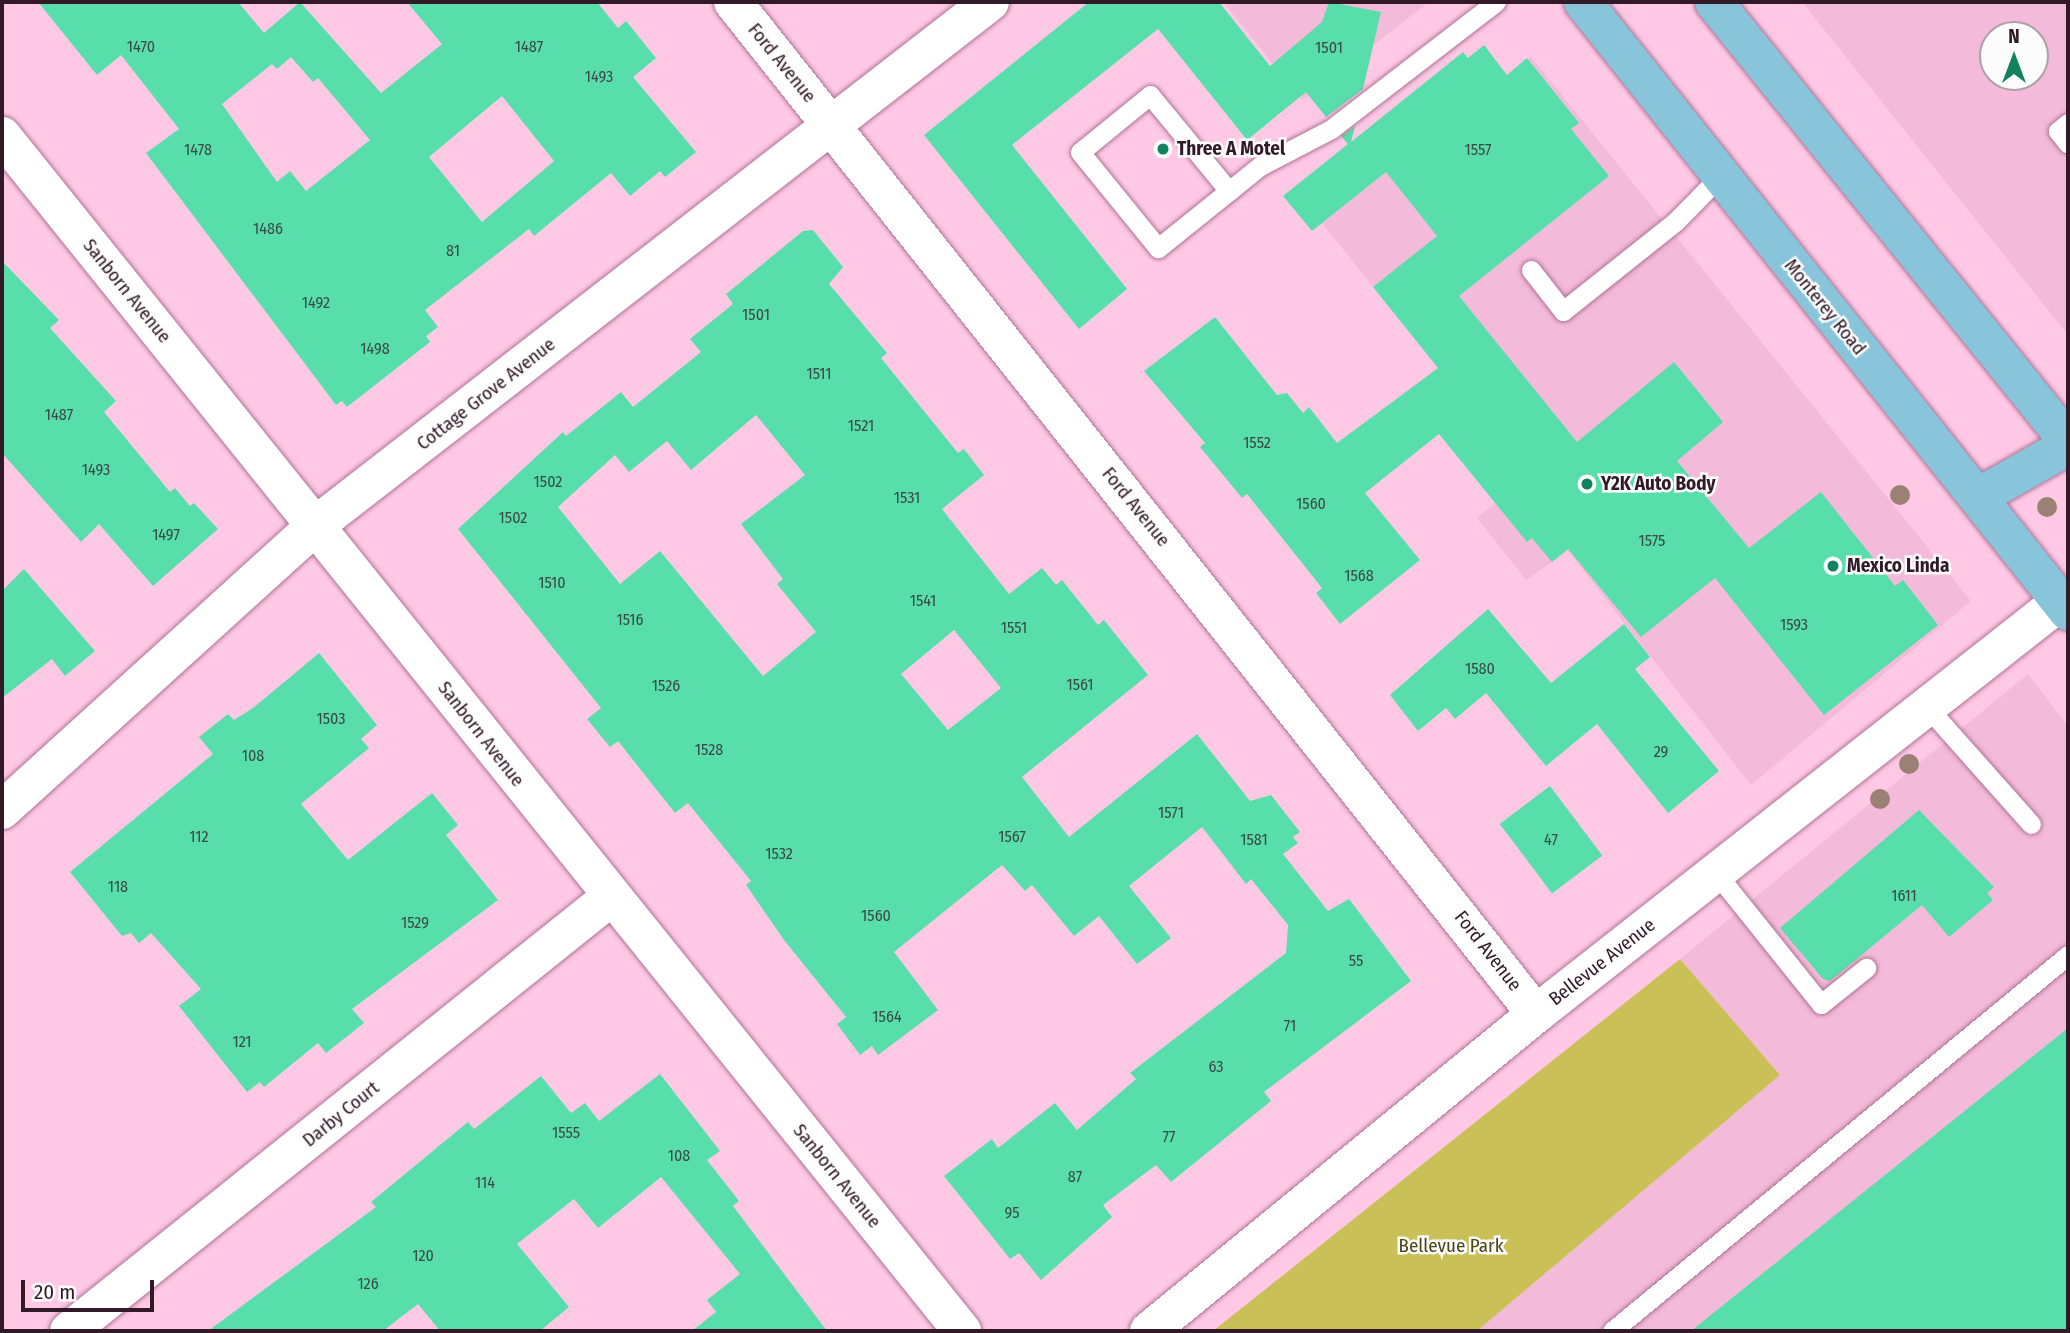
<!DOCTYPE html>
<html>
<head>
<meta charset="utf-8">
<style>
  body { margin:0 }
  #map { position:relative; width:2070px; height:1333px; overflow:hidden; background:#ffc9e6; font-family:"Fira Sans Condensed",sans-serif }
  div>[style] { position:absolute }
  .built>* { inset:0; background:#f4bad9 }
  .green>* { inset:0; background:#c9c158 }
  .building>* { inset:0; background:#57deab; transform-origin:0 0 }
  .roads { filter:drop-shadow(0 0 2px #af7395) drop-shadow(0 0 2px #af7395) }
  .service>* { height:19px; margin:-9.5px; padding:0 9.5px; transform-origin:9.5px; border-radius:9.5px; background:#fff }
  .minor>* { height:38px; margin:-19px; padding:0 19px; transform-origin:19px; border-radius:19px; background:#fff }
  .primary>* { height:38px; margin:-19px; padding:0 19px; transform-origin:19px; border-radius:19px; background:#88c5db }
  .trees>* { width:20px; height:20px; margin:-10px; border-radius:50%; background:#9b8173 }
  .dots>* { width:19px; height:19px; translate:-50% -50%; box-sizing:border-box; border:4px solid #fcfcfc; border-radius:50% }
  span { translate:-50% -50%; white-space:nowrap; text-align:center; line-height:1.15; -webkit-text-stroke:5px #fcfcfc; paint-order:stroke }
  .number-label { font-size:16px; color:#3a4a48 }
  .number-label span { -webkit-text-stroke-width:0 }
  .street-label { font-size:19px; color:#311927 }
  .poi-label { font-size:19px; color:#311927; font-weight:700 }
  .left { translate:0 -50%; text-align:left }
  .park-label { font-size:19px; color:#494615 }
  .frame { position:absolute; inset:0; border:4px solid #311927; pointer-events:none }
  .north { position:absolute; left:1979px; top:21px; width:70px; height:70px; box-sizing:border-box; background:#fcfcfc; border:2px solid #aba1a7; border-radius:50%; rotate:0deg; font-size:19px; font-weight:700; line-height:28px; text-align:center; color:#311927 }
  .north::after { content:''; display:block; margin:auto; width:24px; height:32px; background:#12815e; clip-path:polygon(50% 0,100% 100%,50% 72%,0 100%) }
  .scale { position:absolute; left:21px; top:1280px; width:133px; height:32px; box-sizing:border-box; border:4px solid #311927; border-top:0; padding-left:9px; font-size:21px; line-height:24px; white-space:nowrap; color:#311927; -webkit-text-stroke:5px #fcfcfc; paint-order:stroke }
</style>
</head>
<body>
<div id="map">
  <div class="built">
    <div style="clip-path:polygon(1223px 2px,1429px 2px,1302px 100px)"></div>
    <div style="clip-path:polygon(evenodd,1802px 2px,2068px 2px,2068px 335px,1802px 2px,1993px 35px,2035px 35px,2035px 77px,1993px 77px,1993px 35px)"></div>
    <div style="clip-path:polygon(1531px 57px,1971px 601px,1751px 785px,1568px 551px,1526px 580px,1477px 518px,1526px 477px,1322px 223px)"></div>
    <div style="clip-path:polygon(2028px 674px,2068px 726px,2068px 1331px,1477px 1331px,1780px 1075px,1680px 959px)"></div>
  </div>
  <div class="green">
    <div style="clip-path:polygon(1680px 959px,1780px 1075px,1477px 1331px,1213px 1331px)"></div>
  </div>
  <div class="building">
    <div style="clip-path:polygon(evenodd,38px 2px,238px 2px,264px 33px,300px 2px,381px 93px,442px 44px,407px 2px,597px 2px,618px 28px,626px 21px,656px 58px,633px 77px,696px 152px,665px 177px,660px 171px,630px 196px,611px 173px,534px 236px,529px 229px,425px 310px,438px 327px,426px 336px,430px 342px,347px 407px,342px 401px,336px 405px,146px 153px,179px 129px,121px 55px,97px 75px,38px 2px,291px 57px,313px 82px,318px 78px,370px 140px,306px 191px,290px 171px,277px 182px,222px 104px,272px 64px,277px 69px,291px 57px,38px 2px,502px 96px,554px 161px,482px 222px,429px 157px,502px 96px)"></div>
    <div style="clip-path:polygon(1089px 2px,1219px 2px,1270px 66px,1322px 22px,1329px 2px,1381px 12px,1363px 89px,1326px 117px,1306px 92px,1247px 140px,1158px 29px,1012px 145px,1127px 289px,1079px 329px,924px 135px)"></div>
    <div style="clip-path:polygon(1484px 45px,1507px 75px,1527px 58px,1579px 123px,1571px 129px,1609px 176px,1459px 296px,1577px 442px,1674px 362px,1723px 422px,1677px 461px,1749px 548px,1821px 492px,1895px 586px,1903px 580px,1938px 625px,1824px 715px,1715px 578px,1641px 637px,1568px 549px,1552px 562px,1532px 538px,1527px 542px,1439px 434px,1365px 493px,1420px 560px,1340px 624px,1316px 593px,1322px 588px,1247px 494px,1242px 498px,1200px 447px,1205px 443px,1144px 371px,1215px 317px,1277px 395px,1287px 393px,1303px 413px,1309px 407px,1337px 443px,1438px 368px,1373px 287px,1437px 236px,1386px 172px,1312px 231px,1283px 196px,1348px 144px,1341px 136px,1355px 126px,1351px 142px,1463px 52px,1468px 58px)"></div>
    <div style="clip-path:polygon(evenodd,813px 230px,843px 267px,829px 284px,887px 353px,881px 358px,958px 453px,964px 449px,984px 475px,942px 509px,1009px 594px,1042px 568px,1056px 585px,1062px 580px,1098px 625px,1104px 620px,1148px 675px,1022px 777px,1069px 837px,1197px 734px,1250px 801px,1271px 795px,1300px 832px,1293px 837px,1298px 843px,1283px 854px,1328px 911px,1349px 899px,1411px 981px,1264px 1092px,1271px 1101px,1171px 1182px,1156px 1165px,1103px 1205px,1112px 1217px,1041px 1280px,1019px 1253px,1010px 1259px,944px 1176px,992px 1139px,998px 1148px,1055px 1103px,1077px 1130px,1136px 1079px,1130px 1073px,1286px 953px,1288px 925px,1251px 879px,1246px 884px,1202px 827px,1129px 886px,1171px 938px,1137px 964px,1099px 916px,1074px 936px,1032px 885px,1025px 891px,1002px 865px,894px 952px,938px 1010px,878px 1055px,872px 1046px,860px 1055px,837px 1024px,846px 1017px,784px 940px,746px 885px,751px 881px,688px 803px,675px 813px,618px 741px,610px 747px,587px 719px,601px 708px,458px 529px,563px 432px,566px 436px,621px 392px,633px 407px,701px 352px,690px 339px,733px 304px,726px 294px,803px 231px,813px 230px,756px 415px,805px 475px,741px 524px,783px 579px,777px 584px,816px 632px,763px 676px,660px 551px,620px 584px,558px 507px,615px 455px,629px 472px,667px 441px,691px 470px,756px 415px,813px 230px,954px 630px,1001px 688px,948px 730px,901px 674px,954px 630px)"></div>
    <div style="clip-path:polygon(2px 261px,59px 320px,50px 328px,116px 401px,104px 412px,170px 492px,175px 488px,190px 506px,194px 503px,218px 529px,153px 586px,99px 524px,81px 542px,2px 453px)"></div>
    <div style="clip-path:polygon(24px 569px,95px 651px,65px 676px,52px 659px,2px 698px,2px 591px)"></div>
    <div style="clip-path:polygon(1488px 609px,1551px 683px,1624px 624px,1650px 657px,1635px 669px,1719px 771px,1668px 813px,1597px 724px,1546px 766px,1486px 693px,1455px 719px,1446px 708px,1418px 731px,1390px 695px)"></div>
    <div style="clip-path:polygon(319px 653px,377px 725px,361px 739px,369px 748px,301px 804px,348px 860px,432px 793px,458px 825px,446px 835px,498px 900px,352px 1009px,364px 1023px,326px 1053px,318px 1043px,264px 1087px,260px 1082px,247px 1092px,179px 1006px,201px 989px,151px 933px,139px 943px,131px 933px,122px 936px,70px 872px,213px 754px,199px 737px,228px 714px,234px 720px,253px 708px)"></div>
    <div style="left:1550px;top:786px;width:87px;height:63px;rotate:53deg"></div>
    <div style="clip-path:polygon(1919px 810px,1994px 887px,1987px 893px,1993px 900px,1949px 937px,1922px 905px,1830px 981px,1823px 979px,1780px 928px)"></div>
    <div style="clip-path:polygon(2068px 1028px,2068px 1331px,1691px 1331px)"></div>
    <div style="clip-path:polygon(660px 1074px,720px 1151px,707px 1160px,739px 1201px,733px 1206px,827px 1331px,692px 1331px,716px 1312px,707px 1300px,740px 1274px,661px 1177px,598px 1228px,574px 1199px,517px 1244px,569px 1307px,540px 1331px,440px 1331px,418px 1304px,383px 1331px,208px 1331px,376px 1207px,371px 1202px,468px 1122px,474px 1129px,541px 1076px,571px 1113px,585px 1103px,599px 1121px)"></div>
  </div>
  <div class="roads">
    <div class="service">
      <div style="left:2068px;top:123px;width:13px;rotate:141deg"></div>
      <div style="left:2058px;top:131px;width:16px;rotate:52deg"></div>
      <div style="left:1229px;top:191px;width:124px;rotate:-129.5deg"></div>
      <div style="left:1150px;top:95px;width:90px;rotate:140.8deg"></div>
      <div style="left:1080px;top:152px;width:124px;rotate:50.9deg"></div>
      <div style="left:1158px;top:248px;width:91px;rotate:-38.8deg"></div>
      <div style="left:1229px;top:191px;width:40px;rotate:-39deg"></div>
      <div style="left:1260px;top:166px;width:80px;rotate:-27.5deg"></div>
      <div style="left:1331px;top:129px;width:208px;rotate:-37.6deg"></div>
      <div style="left:1531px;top:270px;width:52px;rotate:52deg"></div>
      <div style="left:1563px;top:311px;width:143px;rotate:-38.5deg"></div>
      <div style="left:1675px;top:222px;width:64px;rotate:-45.6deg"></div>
      <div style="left:1928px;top:708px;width:155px;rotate:48.4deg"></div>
      <div style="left:1716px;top:873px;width:168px;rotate:51.3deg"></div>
      <div style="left:1821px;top:1004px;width:58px;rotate:-38.7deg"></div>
      <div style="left:1612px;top:1331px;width:591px;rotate:-39.51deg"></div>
    </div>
    <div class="minor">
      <div style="left:733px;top:2px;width:1292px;rotate:51.57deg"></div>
      <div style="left:2px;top:136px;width:1533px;rotate:51.22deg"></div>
      <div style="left:2px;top:810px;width:424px;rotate:-42.2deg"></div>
      <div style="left:316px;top:525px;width:853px;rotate:-37.81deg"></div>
      <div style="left:69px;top:1331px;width:694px;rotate:-38.69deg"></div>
      <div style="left:1149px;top:1331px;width:500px;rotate:-39.32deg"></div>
      <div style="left:1536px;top:1014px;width:668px;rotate:-38.19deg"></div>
    </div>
    <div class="primary">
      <div style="left:1583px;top:2px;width:779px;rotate:51.47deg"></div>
      <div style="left:1714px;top:2px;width:564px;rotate:51.12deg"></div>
      <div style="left:1978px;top:497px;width:103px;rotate:-29.5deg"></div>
    </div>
  </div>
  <div class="trees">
    <div style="left:1900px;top:495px"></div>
    <div style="left:2047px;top:507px"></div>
    <div style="left:1909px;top:764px"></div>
    <div style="left:1880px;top:799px"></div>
  </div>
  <div class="dots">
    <div style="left:1163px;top:149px;background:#12815e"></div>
    <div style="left:1587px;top:484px;background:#12815e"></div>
    <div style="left:1833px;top:566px;background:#12815e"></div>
  </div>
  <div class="number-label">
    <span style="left:141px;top:47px">1470</span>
    <span style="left:529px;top:47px">1487</span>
    <span style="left:1329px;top:48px">1501</span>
    <span style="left:599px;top:77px">1493</span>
    <span style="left:198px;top:150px">1478</span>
    <span style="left:1478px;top:150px">1557</span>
    <span style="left:268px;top:229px">1486</span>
    <span style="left:453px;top:251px">81</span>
    <span style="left:316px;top:303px">1492</span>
    <span style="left:756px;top:315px">1501</span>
    <span style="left:375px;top:349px">1498</span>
    <span style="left:819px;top:374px">1511</span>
    <span style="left:59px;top:415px">1487</span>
    <span style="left:861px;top:426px">1521</span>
    <span style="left:1257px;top:443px">1552</span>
    <span style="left:96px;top:470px">1493</span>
    <span style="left:548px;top:482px">1502</span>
    <span style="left:907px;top:498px">1531</span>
    <span style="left:1311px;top:504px">1560</span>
    <span style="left:513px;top:518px">1502</span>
    <span style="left:166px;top:535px">1497</span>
    <span style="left:1652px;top:541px">1575</span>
    <span style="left:1359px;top:576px">1568</span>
    <span style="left:552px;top:583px">1510</span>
    <span style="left:923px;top:601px">1541</span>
    <span style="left:630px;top:620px">1516</span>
    <span style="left:1794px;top:625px">1593</span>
    <span style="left:1014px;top:628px">1551</span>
    <span style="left:1480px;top:669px">1580</span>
    <span style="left:1080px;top:685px">1561</span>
    <span style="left:666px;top:686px">1526</span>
    <span style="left:331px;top:719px">1503</span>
    <span style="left:709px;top:750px">1528</span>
    <span style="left:1661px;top:752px">29</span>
    <span style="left:253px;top:756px">108</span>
    <span style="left:1171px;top:813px">1571</span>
    <span style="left:199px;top:837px">112</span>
    <span style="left:1012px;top:837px">1567</span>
    <span style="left:1254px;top:840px">1581</span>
    <span style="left:1551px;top:840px">47</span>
    <span style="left:779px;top:854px">1532</span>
    <span style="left:118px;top:887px">118</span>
    <span style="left:1904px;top:896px">1611</span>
    <span style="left:876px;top:916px">1560</span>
    <span style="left:415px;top:923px">1529</span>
    <span style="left:1356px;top:961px">55</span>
    <span style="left:887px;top:1017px">1564</span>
    <span style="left:1290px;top:1026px">71</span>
    <span style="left:242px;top:1042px">121</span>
    <span style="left:1216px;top:1067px">63</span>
    <span style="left:566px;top:1133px">1555</span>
    <span style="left:1169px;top:1137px">77</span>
    <span style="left:679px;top:1156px">108</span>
    <span style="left:1075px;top:1177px">87</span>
    <span style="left:485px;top:1183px">114</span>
    <span style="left:1012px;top:1213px">95</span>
    <span style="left:423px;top:1256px">120</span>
    <span style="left:368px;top:1284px">126</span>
  </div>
  <div class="street-label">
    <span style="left:782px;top:63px;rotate:51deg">Ford Avenue</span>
    <span style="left:127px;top:291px;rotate:51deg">Sanborn Avenue</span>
    <span style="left:1825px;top:307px;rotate:51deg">Monterey Road</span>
    <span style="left:486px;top:394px;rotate:-38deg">Cottage Grove Avenue</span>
    <span style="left:1136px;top:507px;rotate:51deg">Ford Avenue</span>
    <span style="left:481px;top:734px;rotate:52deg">Sanborn Avenue</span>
    <span style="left:1488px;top:951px;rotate:52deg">Ford Avenue</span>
    <span style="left:1602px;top:962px;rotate:-38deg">Bellevue Avenue</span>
    <span style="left:341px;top:1114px;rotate:-39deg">Darby Court</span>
    <span style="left:837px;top:1176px;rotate:51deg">Sanborn Avenue</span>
  </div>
  <div class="poi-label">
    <span class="left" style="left:1177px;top:149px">Three A Motel</span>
    <span class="left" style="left:1601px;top:484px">Y2K Auto Body</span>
    <span class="left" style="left:1847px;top:566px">Mexico Linda</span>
  </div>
  <div class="park-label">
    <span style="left:1451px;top:1246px">Bellevue Park</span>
  </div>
  <div class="frame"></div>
  <div class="north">N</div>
  <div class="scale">20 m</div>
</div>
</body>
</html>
